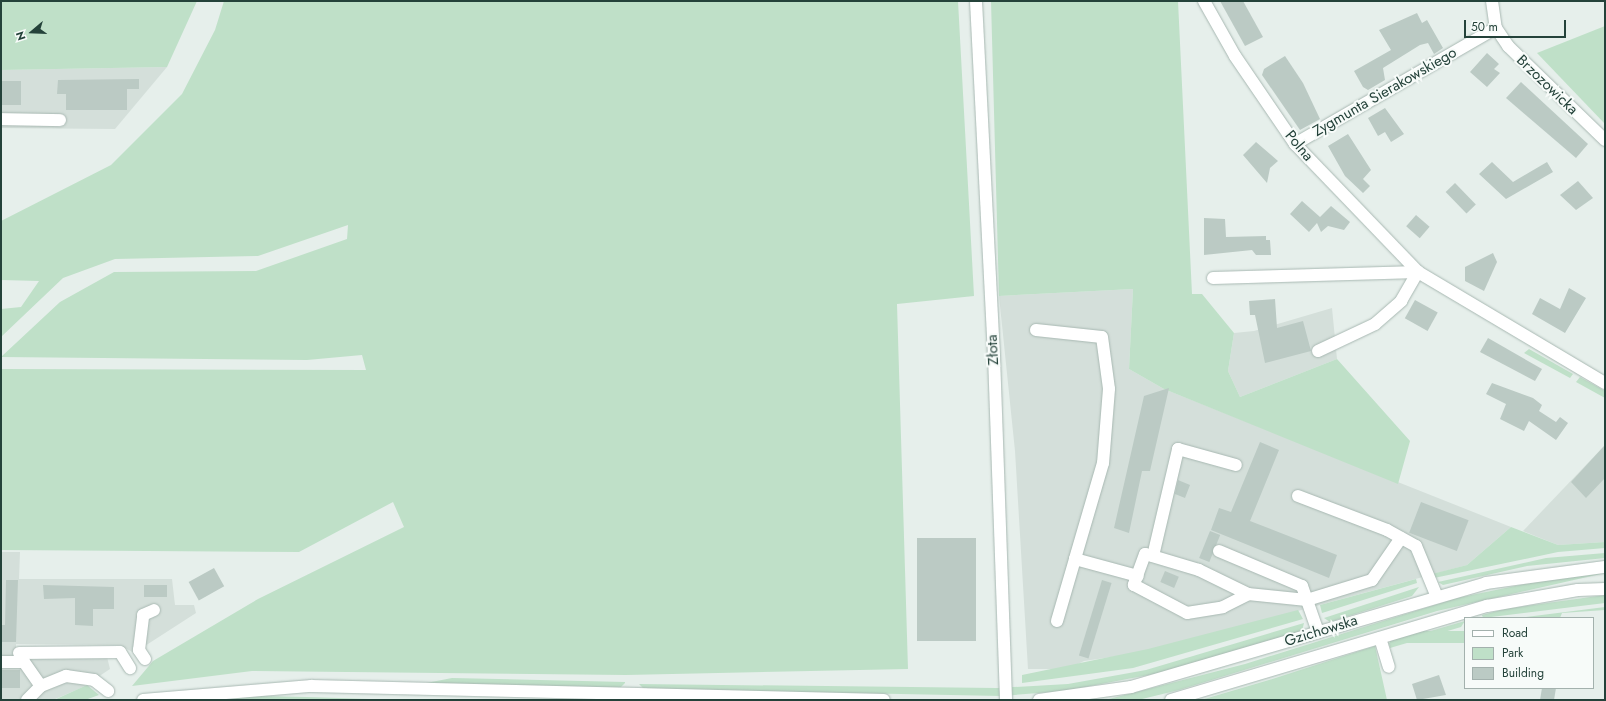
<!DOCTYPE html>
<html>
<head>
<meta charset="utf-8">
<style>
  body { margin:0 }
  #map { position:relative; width:1606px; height:701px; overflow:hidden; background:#e6efeb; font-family:Jost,sans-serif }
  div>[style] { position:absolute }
  .built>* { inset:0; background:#d4dfda }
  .green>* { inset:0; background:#bfe0c8; transform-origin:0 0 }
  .building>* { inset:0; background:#bbcac4; transform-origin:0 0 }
  .roads { filter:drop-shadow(0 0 1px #a8b8b2) drop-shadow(0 0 1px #a8b8b2) }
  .minor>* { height:12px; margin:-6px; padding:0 6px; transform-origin:6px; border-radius:6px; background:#fff }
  span { translate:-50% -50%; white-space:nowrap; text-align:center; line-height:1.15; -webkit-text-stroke:4px #f7fbf9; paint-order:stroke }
  .street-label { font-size:15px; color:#24423a }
  .frame { position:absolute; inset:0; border:2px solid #24423a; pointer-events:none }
  .legend { position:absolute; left:1464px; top:617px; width:130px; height:72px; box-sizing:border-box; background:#f7fbf9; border:1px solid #a3b1ad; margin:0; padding:5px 7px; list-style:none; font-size:12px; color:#24423a }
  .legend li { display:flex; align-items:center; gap:8px; height:20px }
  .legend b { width:20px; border:1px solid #a3b1ad }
  .north { position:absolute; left:12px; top:12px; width:40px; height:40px; -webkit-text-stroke:3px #f7fbf9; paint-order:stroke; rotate:251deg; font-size:11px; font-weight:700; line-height:16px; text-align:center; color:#24423a }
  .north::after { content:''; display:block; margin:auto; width:14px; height:18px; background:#24423a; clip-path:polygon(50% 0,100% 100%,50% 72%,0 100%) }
  .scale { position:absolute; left:1464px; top:20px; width:102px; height:18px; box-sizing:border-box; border:2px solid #24423a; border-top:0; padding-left:5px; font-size:12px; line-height:14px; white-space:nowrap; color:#24423a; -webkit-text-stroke:3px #f7fbf9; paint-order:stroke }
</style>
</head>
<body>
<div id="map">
  <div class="built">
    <div style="clip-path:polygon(167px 67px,115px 129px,1px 128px,1px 70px)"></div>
    <div style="clip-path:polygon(1133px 289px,1129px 369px,1164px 389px,1511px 527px,1467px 565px,1147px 652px,1084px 661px,1068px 669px,1028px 669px,1015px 451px,999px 296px)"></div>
    <div style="clip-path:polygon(1332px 308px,1337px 359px,1240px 397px,1228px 371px,1234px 333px,1254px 331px)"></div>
    <div style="clip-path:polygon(1605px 445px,1605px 542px,1558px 545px,1523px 531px)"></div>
    <div style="clip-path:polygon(1px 552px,20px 552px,19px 579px,172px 579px,175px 605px,194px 605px,196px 613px,134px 653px,120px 645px,16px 644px,16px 657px,107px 657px,110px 669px,83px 687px,53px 700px,1px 700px)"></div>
  </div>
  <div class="green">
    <div style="clip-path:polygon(1px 1px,197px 1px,167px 67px,1px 70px)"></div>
    <div style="clip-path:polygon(224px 1px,958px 1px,974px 296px,897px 304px,908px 669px,626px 675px,252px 671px,132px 686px,153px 661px,258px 599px,404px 527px,393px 502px,299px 552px,1px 550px,1px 369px,366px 370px,362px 355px,307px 360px,1px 357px,60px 302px,114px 272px,256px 271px,347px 239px,348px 225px,258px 256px,115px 259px,63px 278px,1px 337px,1px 309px,21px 307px,39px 281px,1px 280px,1px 221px,111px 165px,182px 94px,215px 30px)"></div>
    <div style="clip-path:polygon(991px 1px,1178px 1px,1192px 294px,1202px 294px,1234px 333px,1228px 371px,1240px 397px,1337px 359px,1410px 441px,1398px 484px,1164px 389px,1129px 369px,1133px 289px,999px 296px)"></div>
    <div style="clip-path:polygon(1605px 26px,1605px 124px,1537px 53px)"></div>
    <div style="clip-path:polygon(1529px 349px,1573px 374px,1570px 378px,1524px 353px)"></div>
    <div style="clip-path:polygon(1580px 377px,1605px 391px,1605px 398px,1576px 382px)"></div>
    <div style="clip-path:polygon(1511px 527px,1558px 545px,1605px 542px,1605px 548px,1558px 552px,1434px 578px,1432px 574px,1467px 565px)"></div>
    <div style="clip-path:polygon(1605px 553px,1605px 558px,1527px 566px,1443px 585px,1438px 582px,1546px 558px)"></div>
    <div style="clip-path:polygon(1605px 573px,1437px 611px,1179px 690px,1138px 700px,1105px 700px,1245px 664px,1457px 598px,1535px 582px)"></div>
    <div style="clip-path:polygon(1416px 579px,1417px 583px,1322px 613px,1320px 605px)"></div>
    <div style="clip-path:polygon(1419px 587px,1412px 596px,1330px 622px,1324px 618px)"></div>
    <div style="clip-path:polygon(1605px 595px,1605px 603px,1483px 618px,1482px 615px,1505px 609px)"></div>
    <div style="clip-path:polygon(1605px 607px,1605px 610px,1562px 613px,1560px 618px,1518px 618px)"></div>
    <div style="clip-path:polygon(1298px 610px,1303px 619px,1133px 668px,1022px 683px,1022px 675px,1148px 649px)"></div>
    <div style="clip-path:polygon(1465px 621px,1461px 627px,1390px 648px,1389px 643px)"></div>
    <div style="clip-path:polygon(1304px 623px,1302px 631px,1159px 673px,1064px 691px,1001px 696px,644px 689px,639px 684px,997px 688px,1068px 684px,1146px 670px)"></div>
    <div style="left:1465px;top:631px;width:12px;height:75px;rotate:90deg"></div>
    <div style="clip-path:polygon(1375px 646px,1387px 700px,1201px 700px,1269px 680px)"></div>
    <div style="clip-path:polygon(452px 678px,625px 682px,625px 683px,620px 688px,421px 684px)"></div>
    <div style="clip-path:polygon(87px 685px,99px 695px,85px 700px,54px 700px)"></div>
    <div style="clip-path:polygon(260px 696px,307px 697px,400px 700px,210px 700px)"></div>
  </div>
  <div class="building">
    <div style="clip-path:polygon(1220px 1px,1243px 1px,1263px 37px,1245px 46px)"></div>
    <div style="clip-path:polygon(1417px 13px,1422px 23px,1427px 20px,1443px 48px,1434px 54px,1428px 43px,1420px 45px,1383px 68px,1385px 80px,1368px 90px,1363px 87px,1354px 71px,1391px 50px,1379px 30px)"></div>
    <div style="clip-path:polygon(1487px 53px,1499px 64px,1494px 69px,1500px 73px,1487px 87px,1470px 72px)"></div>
    <div style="clip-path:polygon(1285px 56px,1303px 83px,1320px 119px,1300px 130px,1262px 75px,1264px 69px)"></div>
    <div style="clip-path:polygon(139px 79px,139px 89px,127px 89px,127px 110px,66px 110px,66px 94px,57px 94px,58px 80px)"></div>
    <div style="left:1px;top:81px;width:20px;height:24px"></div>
    <div style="clip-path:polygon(1521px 82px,1588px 144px,1576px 158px,1506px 98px)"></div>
    <div style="clip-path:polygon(1385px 108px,1404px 134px,1391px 142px,1385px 132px,1378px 136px,1368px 118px)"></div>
    <div style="clip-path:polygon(1348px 134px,1371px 170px,1363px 179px,1370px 186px,1363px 193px,1345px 176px,1328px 146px)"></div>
    <div style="clip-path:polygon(1256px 142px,1278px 161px,1270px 168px,1267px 183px,1243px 155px)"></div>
    <div style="clip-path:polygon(1492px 162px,1513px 182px,1547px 162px,1553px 172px,1506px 199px,1479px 174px)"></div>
    <div style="clip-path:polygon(1578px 181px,1593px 198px,1576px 210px,1560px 195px)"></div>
    <div style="left:1455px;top:183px;width:30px;height:13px;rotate:46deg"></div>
    <div style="clip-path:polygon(1302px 201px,1320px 217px,1331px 206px,1350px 222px,1344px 230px,1328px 226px,1321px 232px,1317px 223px,1309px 232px,1290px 214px)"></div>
    <div style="left:1416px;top:215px;width:18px;height:15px;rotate:41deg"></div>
    <div style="clip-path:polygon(1204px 218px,1225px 219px,1226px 237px,1266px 236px,1266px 240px,1270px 240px,1271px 255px,1256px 255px,1252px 250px,1204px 255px)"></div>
    <div style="clip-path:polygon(1493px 253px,1497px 262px,1484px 291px,1465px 281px,1465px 267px)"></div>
    <div style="clip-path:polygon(1569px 288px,1586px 298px,1565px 333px,1532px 314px,1540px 298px,1560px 309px)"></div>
    <div style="clip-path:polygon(1275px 299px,1277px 328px,1303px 321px,1311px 351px,1265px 363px,1255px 315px,1250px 315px,1249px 301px)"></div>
    <div style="left:1415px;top:300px;width:26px;height:21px;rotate:29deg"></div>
    <div style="clip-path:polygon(1488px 338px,1542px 369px,1535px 381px,1480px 352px)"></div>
    <div style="clip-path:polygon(1492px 383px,1533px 398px,1542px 405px,1539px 411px,1556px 422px,1560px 417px,1568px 423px,1556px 440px,1529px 421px,1524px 431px,1500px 419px,1506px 404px,1486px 394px)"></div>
    <div style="clip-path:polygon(1169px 388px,1150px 471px,1142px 471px,1129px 533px,1114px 528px,1144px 396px)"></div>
    <div style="clip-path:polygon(1260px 442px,1279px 450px,1250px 521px,1337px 555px,1329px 578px,1211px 530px,1219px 508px,1231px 512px)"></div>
    <div style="clip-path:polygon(1605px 445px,1605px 478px,1586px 498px,1571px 482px)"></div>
    <div style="clip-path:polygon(1178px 480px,1190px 485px,1185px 498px,1175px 494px)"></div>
    <div style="left:1421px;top:502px;width:51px;height:33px;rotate:21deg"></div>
    <div style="left:1210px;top:531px;width:11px;height:29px;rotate:22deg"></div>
    <div style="left:917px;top:538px;width:59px;height:103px"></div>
    <div style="left:214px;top:568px;width:21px;height:29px;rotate:61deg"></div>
    <div style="left:1165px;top:571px;width:15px;height:12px;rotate:23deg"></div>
    <div style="clip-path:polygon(6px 580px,18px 580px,16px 642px,1px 642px,1px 625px,5px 625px)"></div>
    <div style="left:1102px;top:580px;width:10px;height:79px;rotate:17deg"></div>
    <div style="clip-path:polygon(43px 585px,114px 587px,114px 609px,93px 609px,93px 626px,75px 625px,75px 598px,44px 599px)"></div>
    <div style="left:144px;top:585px;width:23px;height:12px"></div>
    <div style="left:1px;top:670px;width:19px;height:18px"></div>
    <div style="clip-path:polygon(1439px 675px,1446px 695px,1417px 700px,1412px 684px)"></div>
    <div style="clip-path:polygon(1542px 688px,1556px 688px,1554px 700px,1540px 700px)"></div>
  </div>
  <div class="roads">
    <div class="minor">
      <div style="left:976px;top:1px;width:355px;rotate:87.1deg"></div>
      <div style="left:994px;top:356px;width:344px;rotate:88deg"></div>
      <div style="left:1204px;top:1px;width:63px;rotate:60.6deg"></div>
      <div style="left:1235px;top:56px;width:107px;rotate:55.7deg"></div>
      <div style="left:1295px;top:144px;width:178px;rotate:46.1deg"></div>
      <div style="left:1418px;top:272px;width:217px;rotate:30.7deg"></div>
      <div style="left:1492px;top:1px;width:27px;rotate:82deg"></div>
      <div style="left:1496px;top:28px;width:22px;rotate:56deg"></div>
      <div style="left:1508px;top:46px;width:135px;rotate:44.1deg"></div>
      <div style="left:1px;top:119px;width:59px;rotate:1deg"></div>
      <div style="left:1295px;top:144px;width:232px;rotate:-30deg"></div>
      <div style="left:1213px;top:278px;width:205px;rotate:-1.7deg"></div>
      <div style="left:1036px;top:330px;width:66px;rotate:6.1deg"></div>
      <div style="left:1102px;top:337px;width:52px;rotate:82.3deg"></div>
      <div style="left:1109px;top:389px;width:74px;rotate:94.6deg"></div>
      <div style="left:1103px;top:463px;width:100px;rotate:106.3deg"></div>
      <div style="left:1075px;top:559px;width:65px;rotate:15.1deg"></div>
      <div style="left:1318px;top:351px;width:63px;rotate:-25.3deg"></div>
      <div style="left:1375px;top:324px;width:35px;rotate:-41deg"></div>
      <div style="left:1401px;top:301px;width:34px;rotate:-60deg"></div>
      <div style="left:1298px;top:496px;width:95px;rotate:20.9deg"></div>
      <div style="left:1387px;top:530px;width:33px;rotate:29deg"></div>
      <div style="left:1416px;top:546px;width:55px;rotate:67.6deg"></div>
      <div style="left:1219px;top:551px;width:90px;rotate:22.9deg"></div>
      <div style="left:1302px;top:586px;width:49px;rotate:70.8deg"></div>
      <div style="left:1153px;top:556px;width:110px;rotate:-76.8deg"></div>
      <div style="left:1178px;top:449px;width:60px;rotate:15.4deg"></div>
      <div style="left:1248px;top:594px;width:55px;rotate:-153.9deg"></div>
      <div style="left:1199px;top:570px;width:56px;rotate:-163.5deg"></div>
      <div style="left:1145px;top:554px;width:33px;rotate:110deg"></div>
      <div style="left:1134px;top:585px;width:60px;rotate:27.8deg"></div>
      <div style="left:1187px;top:613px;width:36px;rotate:-9deg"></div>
      <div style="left:1223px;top:607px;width:28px;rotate:-27deg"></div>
      <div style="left:1248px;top:594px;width:59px;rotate:5.8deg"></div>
      <div style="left:1307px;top:600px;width:68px;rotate:-17.1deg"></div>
      <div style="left:1372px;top:580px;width:51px;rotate:-55.4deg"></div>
      <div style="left:1057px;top:621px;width:65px;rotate:-73.8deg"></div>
      <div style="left:1380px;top:638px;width:30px;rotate:73deg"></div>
      <div style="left:19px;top:653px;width:101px;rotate:-0.6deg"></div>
      <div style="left:120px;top:652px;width:19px;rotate:58deg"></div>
      <div style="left:145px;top:659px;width:11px;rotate:-124deg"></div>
      <div style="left:139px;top:650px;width:35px;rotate:-83deg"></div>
      <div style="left:143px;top:615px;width:12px;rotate:-24deg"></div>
      <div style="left:1px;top:662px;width:23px"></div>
      <div style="left:24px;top:662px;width:29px;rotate:55deg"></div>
      <div style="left:27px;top:700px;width:20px;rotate:-45deg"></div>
      <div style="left:41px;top:686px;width:27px;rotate:-22deg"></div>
      <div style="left:66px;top:676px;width:28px;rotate:8deg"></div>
      <div style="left:94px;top:680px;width:18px;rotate:38deg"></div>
      <div style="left:143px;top:700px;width:169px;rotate:-4.8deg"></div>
      <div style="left:311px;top:686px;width:573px;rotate:1.4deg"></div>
      <div style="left:1039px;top:700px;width:93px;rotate:-8deg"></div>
      <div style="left:1131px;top:687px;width:370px;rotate:-16.3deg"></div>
      <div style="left:1486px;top:583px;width:120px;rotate:-7.7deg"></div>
      <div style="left:1171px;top:700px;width:330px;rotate:-16.6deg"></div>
      <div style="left:1487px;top:606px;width:92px;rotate:-10deg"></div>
      <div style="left:1578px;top:590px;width:27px;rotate:-2deg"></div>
    </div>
  </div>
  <div class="street-label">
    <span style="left:1547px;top:85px;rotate:44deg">Brzozowicka</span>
    <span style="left:1385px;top:92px;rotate:-30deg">Zygmunta Sierakowskiego</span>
    <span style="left:1299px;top:146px;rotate:50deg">Polna</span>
    <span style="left:993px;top:350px;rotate:-93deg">Złota</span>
    <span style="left:1321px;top:631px;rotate:-17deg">Gzichowska</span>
  </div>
  <div class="frame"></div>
  <ul class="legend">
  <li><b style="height:5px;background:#fff"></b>Road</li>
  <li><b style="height:11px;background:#bfe0c8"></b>Park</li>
  <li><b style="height:11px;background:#bbcac4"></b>Building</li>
  </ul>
  <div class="north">N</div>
  <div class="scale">50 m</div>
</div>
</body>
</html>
